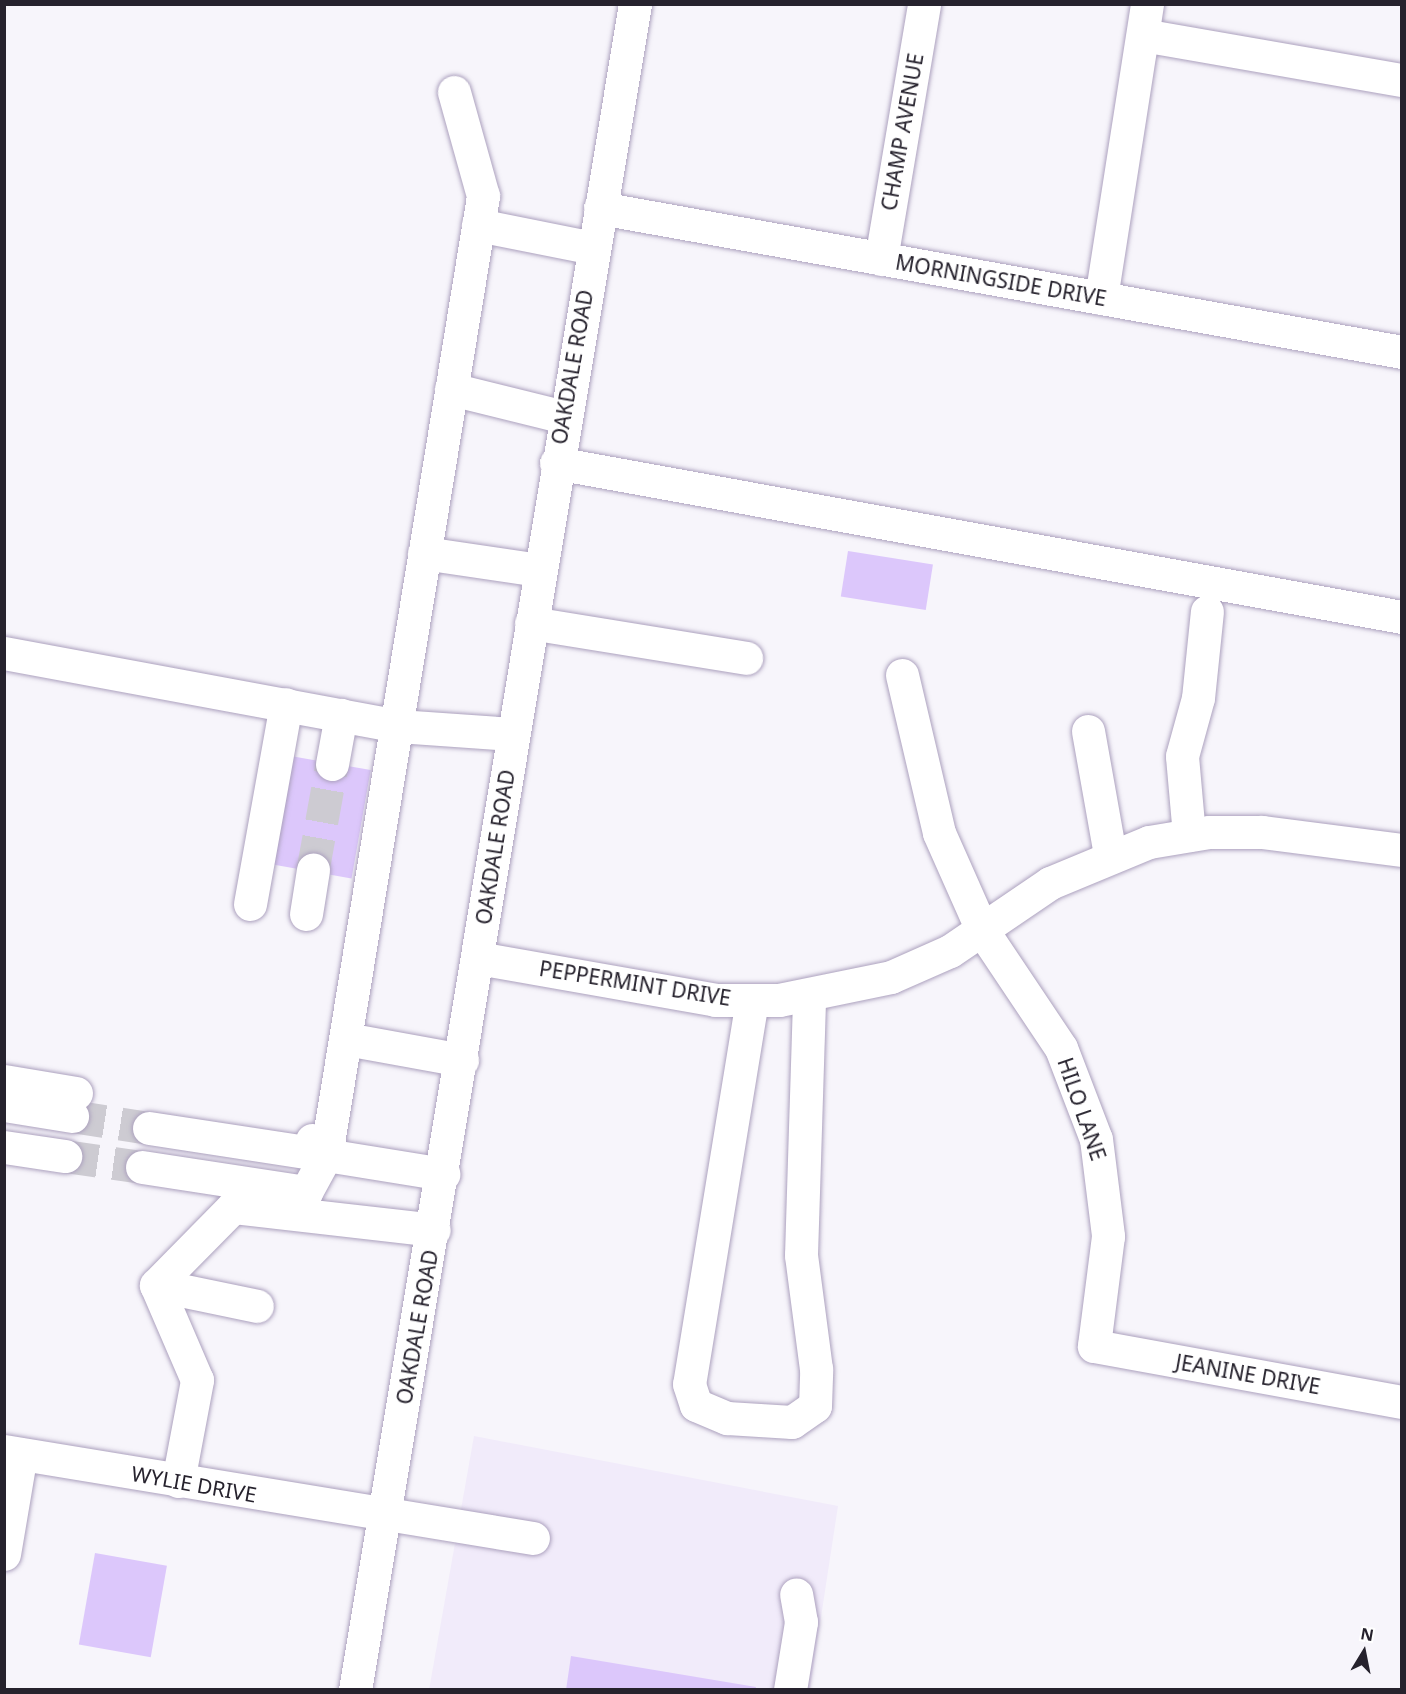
<!DOCTYPE html>
<html>
<head>
<meta charset="utf-8">
<style>
  body { margin:0 }
  #map { position:relative; width:1406px; height:1694px; overflow:hidden; background:#f7f5fb; font-family:"Noto Sans",sans-serif }
  div>[style] { position:absolute }
  .built>* { inset:0; background:#f1ebfa }
  .building>* { inset:0; background:#dcc7fb; transform-origin:0 0 }
  .minor-tunnel>* { height:33px; margin-top:-16.5px; transform-origin:0; background:repeating-linear-gradient(90deg,#cdcbd2 0 33px,transparent 0 49px) }
  .roads { filter:drop-shadow(0 0 2px #aca1be) drop-shadow(0 0 2px #aca1be) }
  .minor>* { height:33px; margin:-16.5px; padding:0 16.5px; transform-origin:16.5px; border-radius:16.5px; background:#fff }
  .major>* { height:33px; margin:-16.5px; padding:0 16.5px; transform-origin:16.5px; border-radius:16.5px; background:#fff }
  span { translate:-50% -50%; white-space:nowrap; text-align:center; line-height:1.15; -webkit-text-stroke:5px #fff; paint-order:stroke }
  .street-label { font-size:21px; color:#26222d }
  .frame { position:absolute; inset:0; border:6px solid #26222d; pointer-events:none }
  .north { position:absolute; left:1334px; top:1622px; width:60px; height:60px; -webkit-text-stroke:4px #fff; paint-order:stroke; rotate:10deg; font-size:16px; font-weight:700; line-height:24px; text-align:center; color:#26222d }
  .north::after { content:''; display:block; margin:auto; width:21px; height:27px; background:#26222d; clip-path:polygon(50% 0,100% 100%,50% 72%,0 100%) }
</style>
</head>
<body>
<div id="map">
  <div class="built">
    <div style="clip-path:polygon(474px 1436px,838px 1506px,810px 1689px,429px 1690px)"></div>
  </div>
  <div class="building">
    <div style="left:848px;top:551px;width:86px;height:46px;rotate:9deg"></div>
    <div style="left:285px;top:755px;width:87px;height:110px;rotate:10deg"></div>
    <div style="left:95px;top:1553px;width:73px;height:93px;rotate:10deg"></div>
    <div style="clip-path:polygon(571px 1656px,756px 1687px,755px 1690px,566px 1690px)"></div>
  </div>
  <div class="minor-tunnel">
    <div style="left:313px;top:870px;width:108px;rotate:-79.8deg"></div>
    <div style="left:72px;top:1116px;width:78px;rotate:8.9deg"></div>
    <div style="left:65px;top:1156px;width:78px;rotate:8.1deg"></div>
  </div>
  <div class="roads">
    <div class="minor">
      <div style="left:1143px;top:35px;width:263px;rotate:9.9deg"></div>
      <div style="left:600px;top:208px;width:815px;rotate:10.18deg"></div>
      <div style="left:478px;top:225px;width:117px;rotate:11.3deg"></div>
      <div style="left:881px;top:259px;width:259px;rotate:-80.4deg"></div>
      <div style="left:1101px;top:298px;width:298px;rotate:-81.1deg"></div>
      <div style="left:451px;top:389px;width:116px;rotate:13.9deg"></div>
      <div style="left:556px;top:463px;width:860px;rotate:10.32deg"></div>
      <div style="left:424px;top:553px;width:116px;rotate:8.4deg"></div>
      <div style="left:531px;top:623px;width:218px;rotate:9.2deg"></div>
      <div style="left:4px;top:653px;width:401px;rotate:10.5deg"></div>
      <div style="left:398px;top:726px;width:115px;rotate:4deg"></div>
      <div style="left:902px;top:675px;width:162px;rotate:76.8deg"></div>
      <div style="left:939px;top:833px;width:106px;rotate:66.1deg"></div>
      <div style="left:982px;top:930px;width:142px;rotate:56.2deg"></div>
      <div style="left:1061px;top:1048px;width:97px;rotate:69deg"></div>
      <div style="left:1096px;top:1139px;width:98px;rotate:82.9deg"></div>
      <div style="left:1108px;top:1236px;width:111px;rotate:97.3deg"></div>
      <div style="left:1094px;top:1346px;width:313px;rotate:10.3deg"></div>
      <div style="left:1088px;top:731px;width:126px;rotate:79.9deg"></div>
      <div style="left:332px;top:764px;width:50px;rotate:-79.6deg"></div>
      <div style="left:1189px;top:835px;width:79px;rotate:-95.1deg"></div>
      <div style="left:1182px;top:756px;width:60px;rotate:-74.6deg"></div>
      <div style="left:1198px;top:698px;width:87px;rotate:-84.1deg"></div>
      <div style="left:250px;top:904px;width:203px;rotate:-79.8deg"></div>
      <div style="left:306px;top:914px;width:45px;rotate:-81deg"></div>
      <div style="left:478px;top:958px;width:241px;rotate:10deg"></div>
      <div style="left:715px;top:1000px;width:64px"></div>
      <div style="left:779px;top:1000px;width:114px;rotate:-11.6deg"></div>
      <div style="left:891px;top:977px;width:64px;rotate:-23.8deg"></div>
      <div style="left:950px;top:951px;width:121px;rotate:-34.2deg"></div>
      <div style="left:1050px;top:883px;width:107px;rotate:-22.5deg"></div>
      <div style="left:1149px;top:842px;width:61px;rotate:-9.5deg"></div>
      <div style="left:1209px;top:832px;width:53px"></div>
      <div style="left:1262px;top:832px;width:141px;rotate:7.3deg"></div>
      <div style="left:752px;top:1000px;width:389px;rotate:99.3deg"></div>
      <div style="left:689px;top:1384px;width:22px;rotate:72deg"></div>
      <div style="left:696px;top:1405px;width:34px;rotate:23deg"></div>
      <div style="left:727px;top:1418px;width:65px;rotate:3.5deg"></div>
      <div style="left:792px;top:1422px;width:28px;rotate:-35deg"></div>
      <div style="left:815px;top:1406px;width:37px;rotate:-88deg"></div>
      <div style="left:816px;top:1369px;width:115px;rotate:-97.5deg"></div>
      <div style="left:801px;top:1255px;width:259px;rotate:-88.2deg"></div>
      <div style="left:346px;top:1039px;width:118px;rotate:10.3deg"></div>
      <div style="left:4px;top:1081px;width:73px;rotate:9.5deg"></div>
      <div style="left:4px;top:1105px;width:69px;rotate:9.2deg"></div>
      <div style="left:149px;top:1128px;width:179px;rotate:8.7deg"></div>
      <div style="left:326px;top:1155px;width:972px;rotate:-80.7deg"></div>
      <div style="left:483px;top:196px;width:108px;rotate:-105.6deg"></div>
      <div style="left:312px;top:1140px;width:21px;rotate:47deg"></div>
      <div style="left:326px;top:1155px;width:119px;rotate:9.2deg"></div>
      <div style="left:4px;top:1147px;width:62px;rotate:8.4deg"></div>
      <div style="left:142px;top:1167px;width:166px;rotate:8.7deg"></div>
      <div style="left:306px;top:1192px;width:42px;rotate:-61.6deg"></div>
      <div style="left:156px;top:1285px;width:103px;rotate:11.7deg"></div>
      <div style="left:4px;top:1451px;width:536px;rotate:9.34deg"></div>
      <div style="left:178px;top:1481px;width:103px;rotate:-79.3deg"></div>
      <div style="left:197px;top:1380px;width:103px;rotate:-113.3deg"></div>
      <div style="left:156px;top:1285px;width:110px;rotate:-45.4deg"></div>
      <div style="left:233px;top:1207px;width:202px;rotate:6.5deg"></div>
      <div style="left:4px;top:1554px;width:101px;rotate:-80.4deg"></div>
      <div style="left:790px;top:1690px;width:69px;rotate:-80.8deg"></div>
      <div style="left:801px;top:1622px;width:28px;rotate:-100deg"></div>
    </div>
    <div class="major">
      <div style="left:355px;top:1690px;width:1709px;rotate:-80.57deg"></div>
    </div>
  </div>
  <div class="street-label">
    <span style="left:902px;top:132px;rotate:-80deg">CHAMP AVENUE</span>
    <span style="left:1001px;top:280px;rotate:10deg">MORNINGSIDE DRIVE</span>
    <span style="left:572px;top:367px;rotate:-80deg">OAKDALE ROAD</span>
    <span style="left:495px;top:847px;rotate:-81deg">OAKDALE ROAD</span>
    <span style="left:635px;top:983px;rotate:9deg">PEPPERMINT DRIVE</span>
    <span style="left:1082px;top:1109px;rotate:71deg">HILO LANE</span>
    <span style="left:417px;top:1327px;rotate:-80deg">OAKDALE ROAD</span>
    <span style="left:1248px;top:1374px;rotate:10deg">JEANINE DRIVE</span>
    <span style="left:194px;top:1484px;rotate:10deg">WYLIE DRIVE</span>
  </div>
  <div class="frame"></div>
  <div class="north">N</div>
</div>
</body>
</html>
